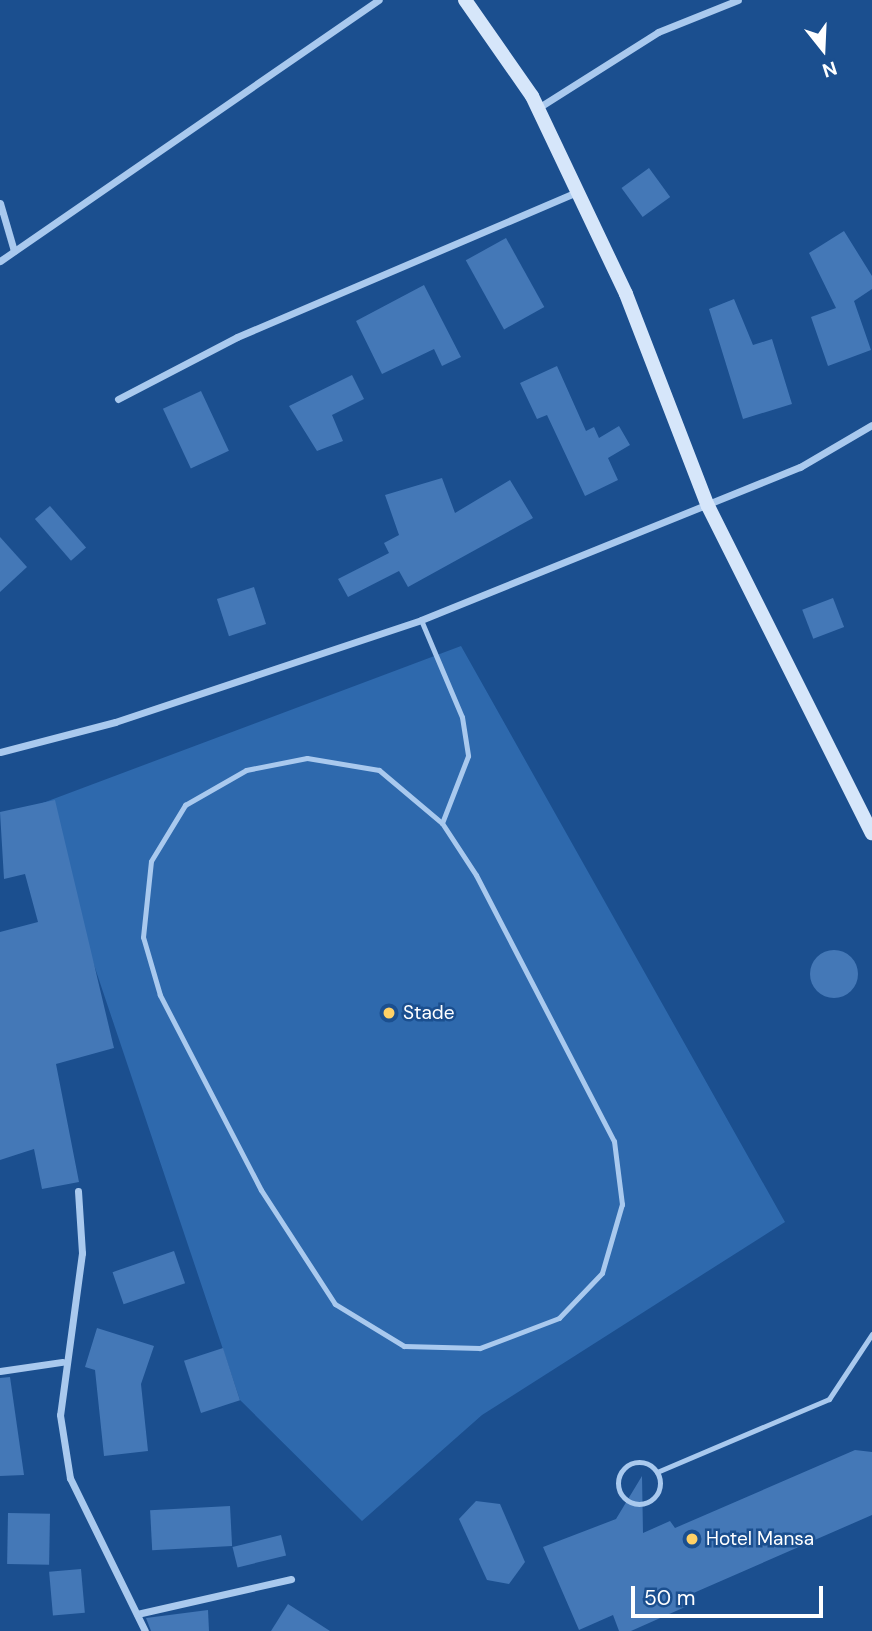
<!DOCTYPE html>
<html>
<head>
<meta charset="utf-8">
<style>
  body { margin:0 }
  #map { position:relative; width:872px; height:1631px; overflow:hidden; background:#1b4f8f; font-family:"DM Sans",sans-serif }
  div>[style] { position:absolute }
  .green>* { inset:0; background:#2e69ad }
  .building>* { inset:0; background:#4478b7; transform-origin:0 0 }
  .round { border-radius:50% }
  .service>* { height:5px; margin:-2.5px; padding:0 2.5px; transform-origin:2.5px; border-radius:2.5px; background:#a9c9ee }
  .service>.ring { margin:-2.5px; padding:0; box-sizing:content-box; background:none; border:5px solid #a9c9ee; border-radius:50% }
  .minor>* { height:7px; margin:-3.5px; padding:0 3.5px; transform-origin:3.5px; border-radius:3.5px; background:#a9c9ee }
  .secondary>* { height:14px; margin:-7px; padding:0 7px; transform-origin:7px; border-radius:7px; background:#d6e6fa }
  .dots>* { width:19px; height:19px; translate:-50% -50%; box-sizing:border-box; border:4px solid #1b4f8f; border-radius:50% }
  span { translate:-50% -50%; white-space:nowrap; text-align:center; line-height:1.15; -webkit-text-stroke:5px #1b4f8f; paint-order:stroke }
  .poi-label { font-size:19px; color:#fff }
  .left { translate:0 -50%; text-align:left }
  .north { position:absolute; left:788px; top:14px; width:70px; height:70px; -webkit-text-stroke:5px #1b4f8f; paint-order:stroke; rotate:162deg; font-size:19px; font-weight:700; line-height:28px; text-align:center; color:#fff }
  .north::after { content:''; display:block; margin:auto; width:24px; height:32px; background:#fff; clip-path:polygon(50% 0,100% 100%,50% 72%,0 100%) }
  .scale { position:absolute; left:631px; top:1586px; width:192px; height:32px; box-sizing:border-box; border:4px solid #fff; border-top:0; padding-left:9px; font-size:21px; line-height:24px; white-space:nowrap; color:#fff; -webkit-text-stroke:5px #1b4f8f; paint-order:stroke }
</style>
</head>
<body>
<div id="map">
  <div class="green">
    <div style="clip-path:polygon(461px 646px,785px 1222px,482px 1415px,362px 1521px,240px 1400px,40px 804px)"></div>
  </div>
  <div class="building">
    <div style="left:649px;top:168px;width:36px;height:34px;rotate:54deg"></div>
    <div style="clip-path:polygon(844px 231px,872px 276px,872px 289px,854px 301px,871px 350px,828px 366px,811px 317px,836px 308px,809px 253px)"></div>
    <div style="left:506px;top:238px;width:79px;height:46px;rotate:61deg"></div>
    <div style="clip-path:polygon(424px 285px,461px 357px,442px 366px,434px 349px,382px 374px,356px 321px)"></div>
    <div style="clip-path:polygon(734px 299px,753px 345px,772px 339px,792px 404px,743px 419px,709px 309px)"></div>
    <div style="clip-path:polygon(557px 366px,586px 431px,594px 427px,599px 438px,619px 426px,630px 445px,608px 458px,618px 480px,585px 496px,547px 415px,537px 419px,520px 383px)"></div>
    <div style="clip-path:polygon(352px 375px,364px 399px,332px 415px,343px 441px,317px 451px,289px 406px)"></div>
    <div style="left:201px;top:391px;width:66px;height:42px;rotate:65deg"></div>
    <div style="clip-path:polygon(442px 478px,455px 513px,510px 480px,533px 518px,408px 587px,399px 571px,348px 597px,338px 579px,389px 553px,384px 543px,399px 535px,385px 495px)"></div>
    <div style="left:50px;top:506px;width:55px;height:20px;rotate:49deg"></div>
    <div style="clip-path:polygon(0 537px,27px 567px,0 592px)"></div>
    <div style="left:254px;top:587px;width:39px;height:39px;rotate:72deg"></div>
    <div style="left:833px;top:598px;width:31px;height:33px;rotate:69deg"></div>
    <div style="clip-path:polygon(55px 800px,114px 1048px,56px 1064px,79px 1182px,42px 1189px,34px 1149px,0 1160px,0 932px,38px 922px,25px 874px,4px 879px,0 812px)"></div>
    <div class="round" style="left:810px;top:950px;width:48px;height:48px"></div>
    <div style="left:174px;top:1251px;width:34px;height:65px;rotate:71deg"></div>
    <div style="clip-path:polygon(97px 1328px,154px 1346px,141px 1384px,148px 1451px,104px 1456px,95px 1370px,85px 1367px)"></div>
    <div style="left:223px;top:1348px;width:55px;height:41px;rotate:72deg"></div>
    <div style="clip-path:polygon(10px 1377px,24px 1475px,0 1476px,0 1378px)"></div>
    <div style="clip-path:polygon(855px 1450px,872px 1452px,872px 1515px,682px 1598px,685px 1607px,631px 1631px,619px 1631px,613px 1615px,579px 1630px,543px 1547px,616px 1519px,642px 1476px,643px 1533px,670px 1521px,675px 1528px)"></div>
    <div style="clip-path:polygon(476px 1501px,500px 1504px,525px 1562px,509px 1584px,487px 1580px,459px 1519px)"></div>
    <div style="left:230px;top:1506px;width:40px;height:80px;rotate:87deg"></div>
    <div style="left:8px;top:1513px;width:42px;height:51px;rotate:1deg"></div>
    <div style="left:281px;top:1535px;width:21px;height:50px;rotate:76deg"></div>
    <div style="left:81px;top:1569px;width:44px;height:32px;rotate:85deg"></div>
    <div style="clip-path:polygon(288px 1604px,330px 1631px,271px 1631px)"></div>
    <div style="clip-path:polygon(208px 1610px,209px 1631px,151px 1631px,146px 1618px)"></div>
  </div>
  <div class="service">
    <div style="left:421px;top:620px;width:105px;rotate:67.1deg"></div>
    <div style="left:462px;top:717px;width:39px;rotate:81deg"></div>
    <div style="left:468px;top:756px;width:72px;rotate:111.2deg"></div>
    <div style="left:307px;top:758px;width:73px;rotate:9.5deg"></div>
    <div style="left:379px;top:770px;width:82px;rotate:40.1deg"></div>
    <div style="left:442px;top:823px;width:62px;rotate:56.8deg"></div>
    <div style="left:476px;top:875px;width:300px;rotate:62.6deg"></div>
    <div style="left:614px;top:1141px;width:64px;rotate:82.8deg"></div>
    <div style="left:622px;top:1204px;width:72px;rotate:106.2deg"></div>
    <div style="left:602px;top:1273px;width:62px;rotate:133.7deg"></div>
    <div style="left:559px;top:1318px;width:85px;rotate:159.2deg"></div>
    <div style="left:480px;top:1348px;width:76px;rotate:-178.5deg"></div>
    <div style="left:404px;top:1346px;width:81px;rotate:-148.7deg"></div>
    <div style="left:335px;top:1304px;width:136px;rotate:-123deg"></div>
    <div style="left:261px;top:1190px;width:220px;rotate:-117.4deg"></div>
    <div style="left:160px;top:995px;width:60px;rotate:-106.3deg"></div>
    <div style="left:143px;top:937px;width:76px;rotate:-84deg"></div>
    <div style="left:151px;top:861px;width:66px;rotate:-58.7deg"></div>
    <div style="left:185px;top:805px;width:70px;rotate:-29.8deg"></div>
    <div style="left:246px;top:770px;width:62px;rotate:-11.1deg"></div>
    <div class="ring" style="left:618px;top:1462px;width:37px;height:37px"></div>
    <div style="left:657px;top:1472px;width:187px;rotate:-23deg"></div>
    <div style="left:829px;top:1399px;width:78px;rotate:-56.5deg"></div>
  </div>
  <div class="minor">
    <div style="left:538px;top:108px;width:142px;rotate:-32.3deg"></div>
    <div style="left:658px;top:32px;width:86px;rotate:-21.8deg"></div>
    <div style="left:0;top:203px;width:50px;rotate:73.7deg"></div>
    <div style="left:0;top:261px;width:460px;rotate:-34.6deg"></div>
    <div style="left:118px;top:399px;width:134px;rotate:-27.5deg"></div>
    <div style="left:237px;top:337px;width:370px;rotate:-23.1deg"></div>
    <div style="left:0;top:752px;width:119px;rotate:-14.6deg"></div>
    <div style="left:115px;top:722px;width:323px;rotate:-18.4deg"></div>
    <div style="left:421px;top:620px;width:409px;rotate:-22deg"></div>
    <div style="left:800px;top:467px;width:83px;rotate:-30.3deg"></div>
    <div style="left:78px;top:1191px;width:62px;rotate:86.3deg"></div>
    <div style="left:82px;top:1253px;width:163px;rotate:97.7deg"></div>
    <div style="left:60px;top:1415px;width:64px;rotate:81deg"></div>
    <div style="left:70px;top:1478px;width:170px;rotate:63.9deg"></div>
    <div style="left:0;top:1371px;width:63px;rotate:-8.3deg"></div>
    <div style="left:137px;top:1614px;width:158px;rotate:-12.8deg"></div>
  </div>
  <div class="secondary">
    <div style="left:465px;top:0;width:117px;rotate:55.1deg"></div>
    <div style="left:532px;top:96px;width:219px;rotate:64.6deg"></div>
    <div style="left:626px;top:294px;width:227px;rotate:68.9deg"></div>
    <div style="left:708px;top:506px;width:366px;rotate:63.4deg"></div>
  </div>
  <div class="dots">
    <div style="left:389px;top:1013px;background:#ffd166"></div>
    <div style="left:692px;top:1539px;background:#ffd166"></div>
  </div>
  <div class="poi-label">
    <span class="left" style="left:403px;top:1013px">Stade</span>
    <span class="left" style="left:706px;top:1539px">Hotel Mansa</span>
  </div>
  <div class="north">N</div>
  <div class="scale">50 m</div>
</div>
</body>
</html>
